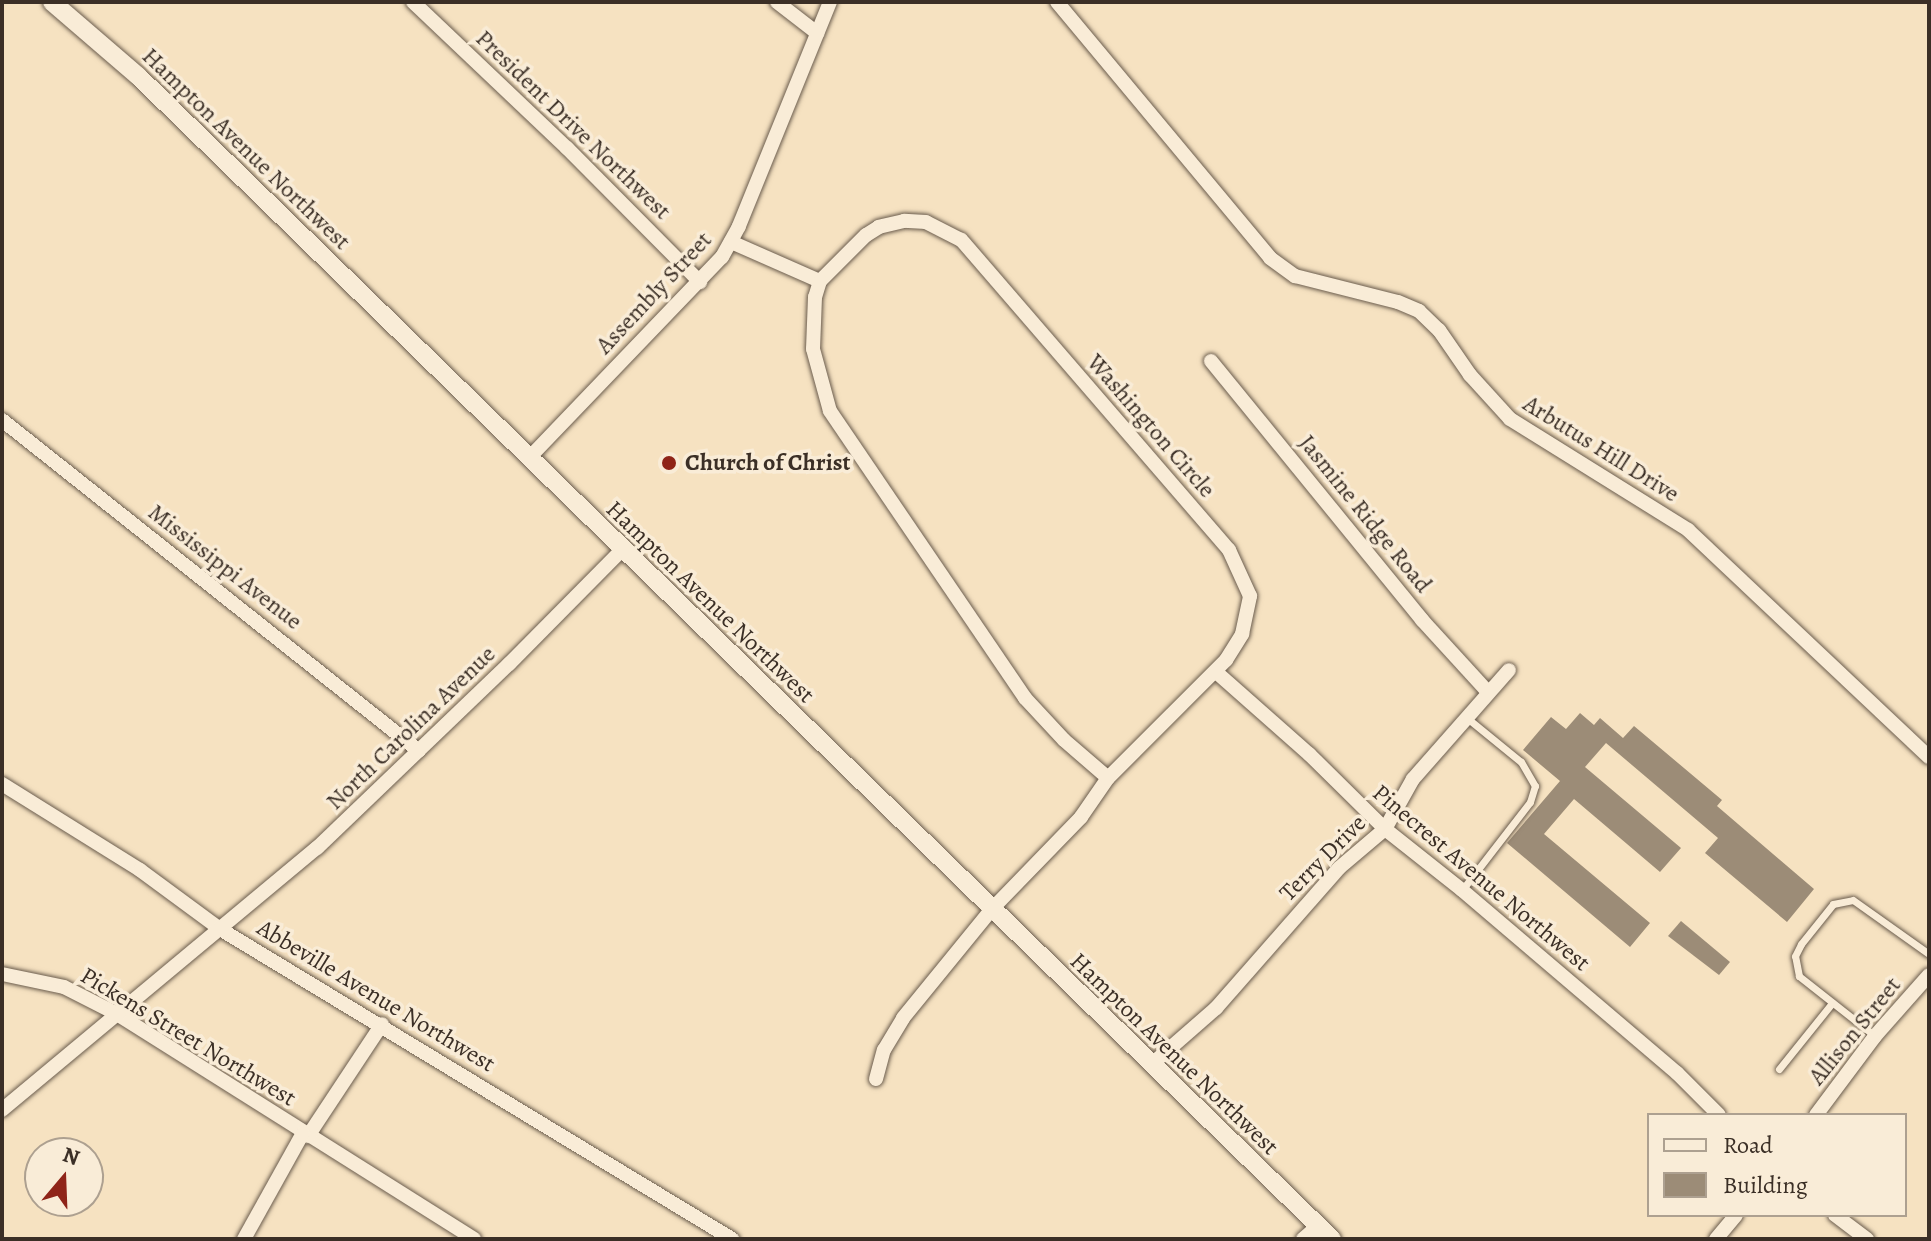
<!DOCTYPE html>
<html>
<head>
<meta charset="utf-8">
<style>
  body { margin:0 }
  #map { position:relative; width:1931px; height:1241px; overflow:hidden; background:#f6e2c1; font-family:Alegreya,serif }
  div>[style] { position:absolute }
  .building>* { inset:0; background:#9c8c77 }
  .roads { filter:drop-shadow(0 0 2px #6a5c4d) drop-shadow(0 0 2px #6a5c4d) }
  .lane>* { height:7px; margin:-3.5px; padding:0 3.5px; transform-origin:3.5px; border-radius:3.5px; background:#f9ecd7 }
  .street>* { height:14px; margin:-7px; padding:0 7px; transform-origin:7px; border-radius:7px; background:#f9ecd7 }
  .secondary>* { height:18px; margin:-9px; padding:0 9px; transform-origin:9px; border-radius:9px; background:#f9ecd7 }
  .dots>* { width:22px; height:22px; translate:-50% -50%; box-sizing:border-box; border:4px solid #f9ecd7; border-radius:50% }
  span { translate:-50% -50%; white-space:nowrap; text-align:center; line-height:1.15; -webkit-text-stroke:7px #f9ecd7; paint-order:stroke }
  .street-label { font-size:24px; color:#3b2f26 }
  .poi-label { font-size:24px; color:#3b2f26; font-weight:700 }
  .left { translate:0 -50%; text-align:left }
  .frame { position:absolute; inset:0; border:4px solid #3b2f26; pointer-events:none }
  .legend { position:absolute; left:1647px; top:1113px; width:260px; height:104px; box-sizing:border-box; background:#f9ecd7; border:2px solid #ada090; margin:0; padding:10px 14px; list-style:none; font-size:24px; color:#3b2f26 }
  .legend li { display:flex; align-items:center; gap:16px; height:40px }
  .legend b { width:40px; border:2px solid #ada090 }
  .north { position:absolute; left:24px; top:1137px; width:80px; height:80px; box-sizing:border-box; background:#f9ecd7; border:2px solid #ada090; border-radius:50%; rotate:19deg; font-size:22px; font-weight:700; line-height:32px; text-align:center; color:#3b2f26 }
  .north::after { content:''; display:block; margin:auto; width:28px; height:36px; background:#8f2418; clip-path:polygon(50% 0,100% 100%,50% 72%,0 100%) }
</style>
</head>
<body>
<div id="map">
  <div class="building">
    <div style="clip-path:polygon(1580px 713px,1594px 725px,1600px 718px,1623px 738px,1634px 726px,1722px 800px,1717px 806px,1814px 889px,1787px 922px,1705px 853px,1718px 838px,1606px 743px,1585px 767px,1681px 848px,1660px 872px,1574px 799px,1544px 834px,1650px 923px,1630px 947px,1507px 843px,1560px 781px,1523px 750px,1551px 717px,1566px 729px)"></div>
    <div style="clip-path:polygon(1681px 921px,1730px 962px,1719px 975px,1668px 936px)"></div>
  </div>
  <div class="roads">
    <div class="lane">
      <div style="left:1462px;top:890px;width:111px;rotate:-52.3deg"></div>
      <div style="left:1530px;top:802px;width:17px;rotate:-73deg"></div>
      <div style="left:1535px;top:786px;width:28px;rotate:-120deg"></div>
      <div style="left:1521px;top:762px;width:70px;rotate:-140.8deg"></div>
      <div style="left:1875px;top:1036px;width:97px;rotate:-141.7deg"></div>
      <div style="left:1799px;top:976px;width:20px;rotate:-101deg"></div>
      <div style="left:1795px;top:956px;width:13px;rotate:-63deg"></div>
      <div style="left:1801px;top:944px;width:51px;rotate:-51.3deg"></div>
      <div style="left:1833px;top:904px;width:20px;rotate:-11deg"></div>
      <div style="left:1853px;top:900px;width:93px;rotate:35.4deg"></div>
      <div style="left:1779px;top:1069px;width:85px;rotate:-51.2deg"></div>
    </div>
    <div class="street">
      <div style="left:413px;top:2px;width:212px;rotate:43.5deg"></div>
      <div style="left:567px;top:148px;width:189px;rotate:45.2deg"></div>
      <div style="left:777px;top:2px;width:51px;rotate:37.8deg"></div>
      <div style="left:1057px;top:2px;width:333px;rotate:50.2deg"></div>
      <div style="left:1270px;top:258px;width:31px;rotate:36deg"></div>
      <div style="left:1295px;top:276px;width:106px;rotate:14.2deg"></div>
      <div style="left:1398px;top:302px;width:23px;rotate:23deg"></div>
      <div style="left:1419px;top:311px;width:28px;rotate:44deg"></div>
      <div style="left:1439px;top:330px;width:55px;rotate:55.4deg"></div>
      <div style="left:1470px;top:375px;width:59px;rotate:47.7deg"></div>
      <div style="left:1510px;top:419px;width:210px;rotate:31.9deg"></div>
      <div style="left:1688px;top:530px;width:331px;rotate:43.3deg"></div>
      <div style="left:731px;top:242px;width:97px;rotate:23.7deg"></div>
      <div style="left:1211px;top:361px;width:334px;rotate:50.8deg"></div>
      <div style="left:1422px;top:620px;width:98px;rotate:47.5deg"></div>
      <div style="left:2px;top:420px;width:532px;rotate:38.44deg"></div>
      <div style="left:529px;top:458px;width:279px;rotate:-46.2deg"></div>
      <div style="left:722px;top:257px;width:35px;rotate:-61deg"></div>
      <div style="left:739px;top:226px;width:242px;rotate:-67.9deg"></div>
      <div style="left:1216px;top:672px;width:124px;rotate:41.4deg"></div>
      <div style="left:1309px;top:754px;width:107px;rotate:44.6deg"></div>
      <div style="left:1385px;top:829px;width:98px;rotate:38.4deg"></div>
      <div style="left:1462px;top:890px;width:282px;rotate:40.4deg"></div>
      <div style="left:1677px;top:1073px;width:59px;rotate:45deg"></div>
      <div style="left:2px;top:784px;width:163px;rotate:31.9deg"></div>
      <div style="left:140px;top:870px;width:99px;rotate:36.4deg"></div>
      <div style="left:220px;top:929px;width:599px;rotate:31.19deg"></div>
      <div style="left:2px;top:974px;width:63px;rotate:11.8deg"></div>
      <div style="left:64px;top:987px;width:59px;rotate:27deg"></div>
      <div style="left:117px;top:1014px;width:422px;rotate:32.2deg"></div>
      <div style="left:1152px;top:1064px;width:85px;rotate:-41.2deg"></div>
      <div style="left:1216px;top:1008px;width:186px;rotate:-48.7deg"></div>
      <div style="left:1339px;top:868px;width:60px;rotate:-40.3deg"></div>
      <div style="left:1385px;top:829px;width:57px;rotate:-60.8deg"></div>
      <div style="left:1413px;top:779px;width:145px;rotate:-48.6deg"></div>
      <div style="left:876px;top:1079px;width:30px;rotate:-75deg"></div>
      <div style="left:884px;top:1050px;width:37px;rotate:-59deg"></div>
      <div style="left:903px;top:1018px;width:141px;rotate:-50.8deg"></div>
      <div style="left:992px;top:909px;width:128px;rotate:-45.9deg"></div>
      <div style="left:1081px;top:817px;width:47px;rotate:-55.3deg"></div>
      <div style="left:1108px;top:778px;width:167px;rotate:-45deg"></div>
      <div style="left:1226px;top:660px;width:31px;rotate:-58deg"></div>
      <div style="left:1242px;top:634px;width:39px;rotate:-78deg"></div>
      <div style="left:1250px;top:596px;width:51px;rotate:-114.5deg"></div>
      <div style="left:1229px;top:550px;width:410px;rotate:-130.8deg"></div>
      <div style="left:961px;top:240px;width:39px;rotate:-153deg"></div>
      <div style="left:926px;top:222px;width:22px;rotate:-177deg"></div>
      <div style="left:904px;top:221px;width:26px;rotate:167deg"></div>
      <div style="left:879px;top:227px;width:15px;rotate:148deg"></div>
      <div style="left:866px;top:235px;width:65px;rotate:135deg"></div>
      <div style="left:820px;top:281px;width:17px;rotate:107deg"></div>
      <div style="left:815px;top:297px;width:52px;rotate:92.2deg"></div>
      <div style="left:813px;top:349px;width:64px;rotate:74.7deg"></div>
      <div style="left:830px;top:411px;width:347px;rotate:55.8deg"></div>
      <div style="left:1025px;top:698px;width:57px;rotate:47.1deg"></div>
      <div style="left:1064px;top:740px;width:58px;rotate:40.8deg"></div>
      <div style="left:2px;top:1110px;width:410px;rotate:-39.8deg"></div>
      <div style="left:317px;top:848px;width:266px;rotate:-43.8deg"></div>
      <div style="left:509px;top:664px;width:162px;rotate:-45.3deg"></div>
      <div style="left:1816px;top:1115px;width:99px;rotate:-53.2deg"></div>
      <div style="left:1875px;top:1036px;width:81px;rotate:-48.5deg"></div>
      <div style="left:308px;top:1136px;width:134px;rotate:-56.5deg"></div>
      <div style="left:1835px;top:1215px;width:40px;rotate:37deg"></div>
      <div style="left:244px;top:1239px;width:121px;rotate:-60.9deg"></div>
      <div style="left:1303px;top:1239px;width:20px;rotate:-41deg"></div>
      <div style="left:1716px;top:1239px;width:31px;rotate:-50deg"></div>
    </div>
    <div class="secondary">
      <div style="left:52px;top:2px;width:113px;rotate:40.7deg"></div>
      <div style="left:138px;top:76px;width:1667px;rotate:44.25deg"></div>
    </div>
  </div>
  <div class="dots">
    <div style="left:669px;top:463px;background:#8f2418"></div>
  </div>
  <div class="street-label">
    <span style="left:573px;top:125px;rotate:44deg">President Drive Northwest</span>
    <span style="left:246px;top:149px;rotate:44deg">Hampton Avenue Northwest</span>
    <span style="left:654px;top:293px;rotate:-47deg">Assembly Street</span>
    <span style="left:1151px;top:426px;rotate:49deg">Washington Circle</span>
    <span style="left:1601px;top:449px;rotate:32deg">Arbutus Hill Drive</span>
    <span style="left:1365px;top:514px;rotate:51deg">Jasmine Ridge Road</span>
    <span style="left:225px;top:567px;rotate:38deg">Mississippi Avenue</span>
    <span style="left:710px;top:602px;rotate:44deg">Hampton Avenue Northwest</span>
    <span style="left:411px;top:728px;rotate:-44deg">North Carolina Avenue</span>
    <span style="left:1323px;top:858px;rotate:-45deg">Terry Drive</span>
    <span style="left:1481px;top:878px;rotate:40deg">Pinecrest Avenue Northwest</span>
    <span style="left:376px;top:996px;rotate:31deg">Abbeville Avenue Northwest</span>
    <span style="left:1855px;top:1031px;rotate:-51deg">Allison Street</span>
    <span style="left:188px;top:1037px;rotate:31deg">Pickens Street Northwest</span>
    <span style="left:1174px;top:1054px;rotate:44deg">Hampton Avenue Northwest</span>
  </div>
  <div class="poi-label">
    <span class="left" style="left:685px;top:463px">Church of Christ</span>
  </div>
  <div class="frame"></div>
  <ul class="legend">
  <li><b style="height:10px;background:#f9ecd7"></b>Road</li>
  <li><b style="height:22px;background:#9c8c77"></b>Building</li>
  </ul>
  <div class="north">N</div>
</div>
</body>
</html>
